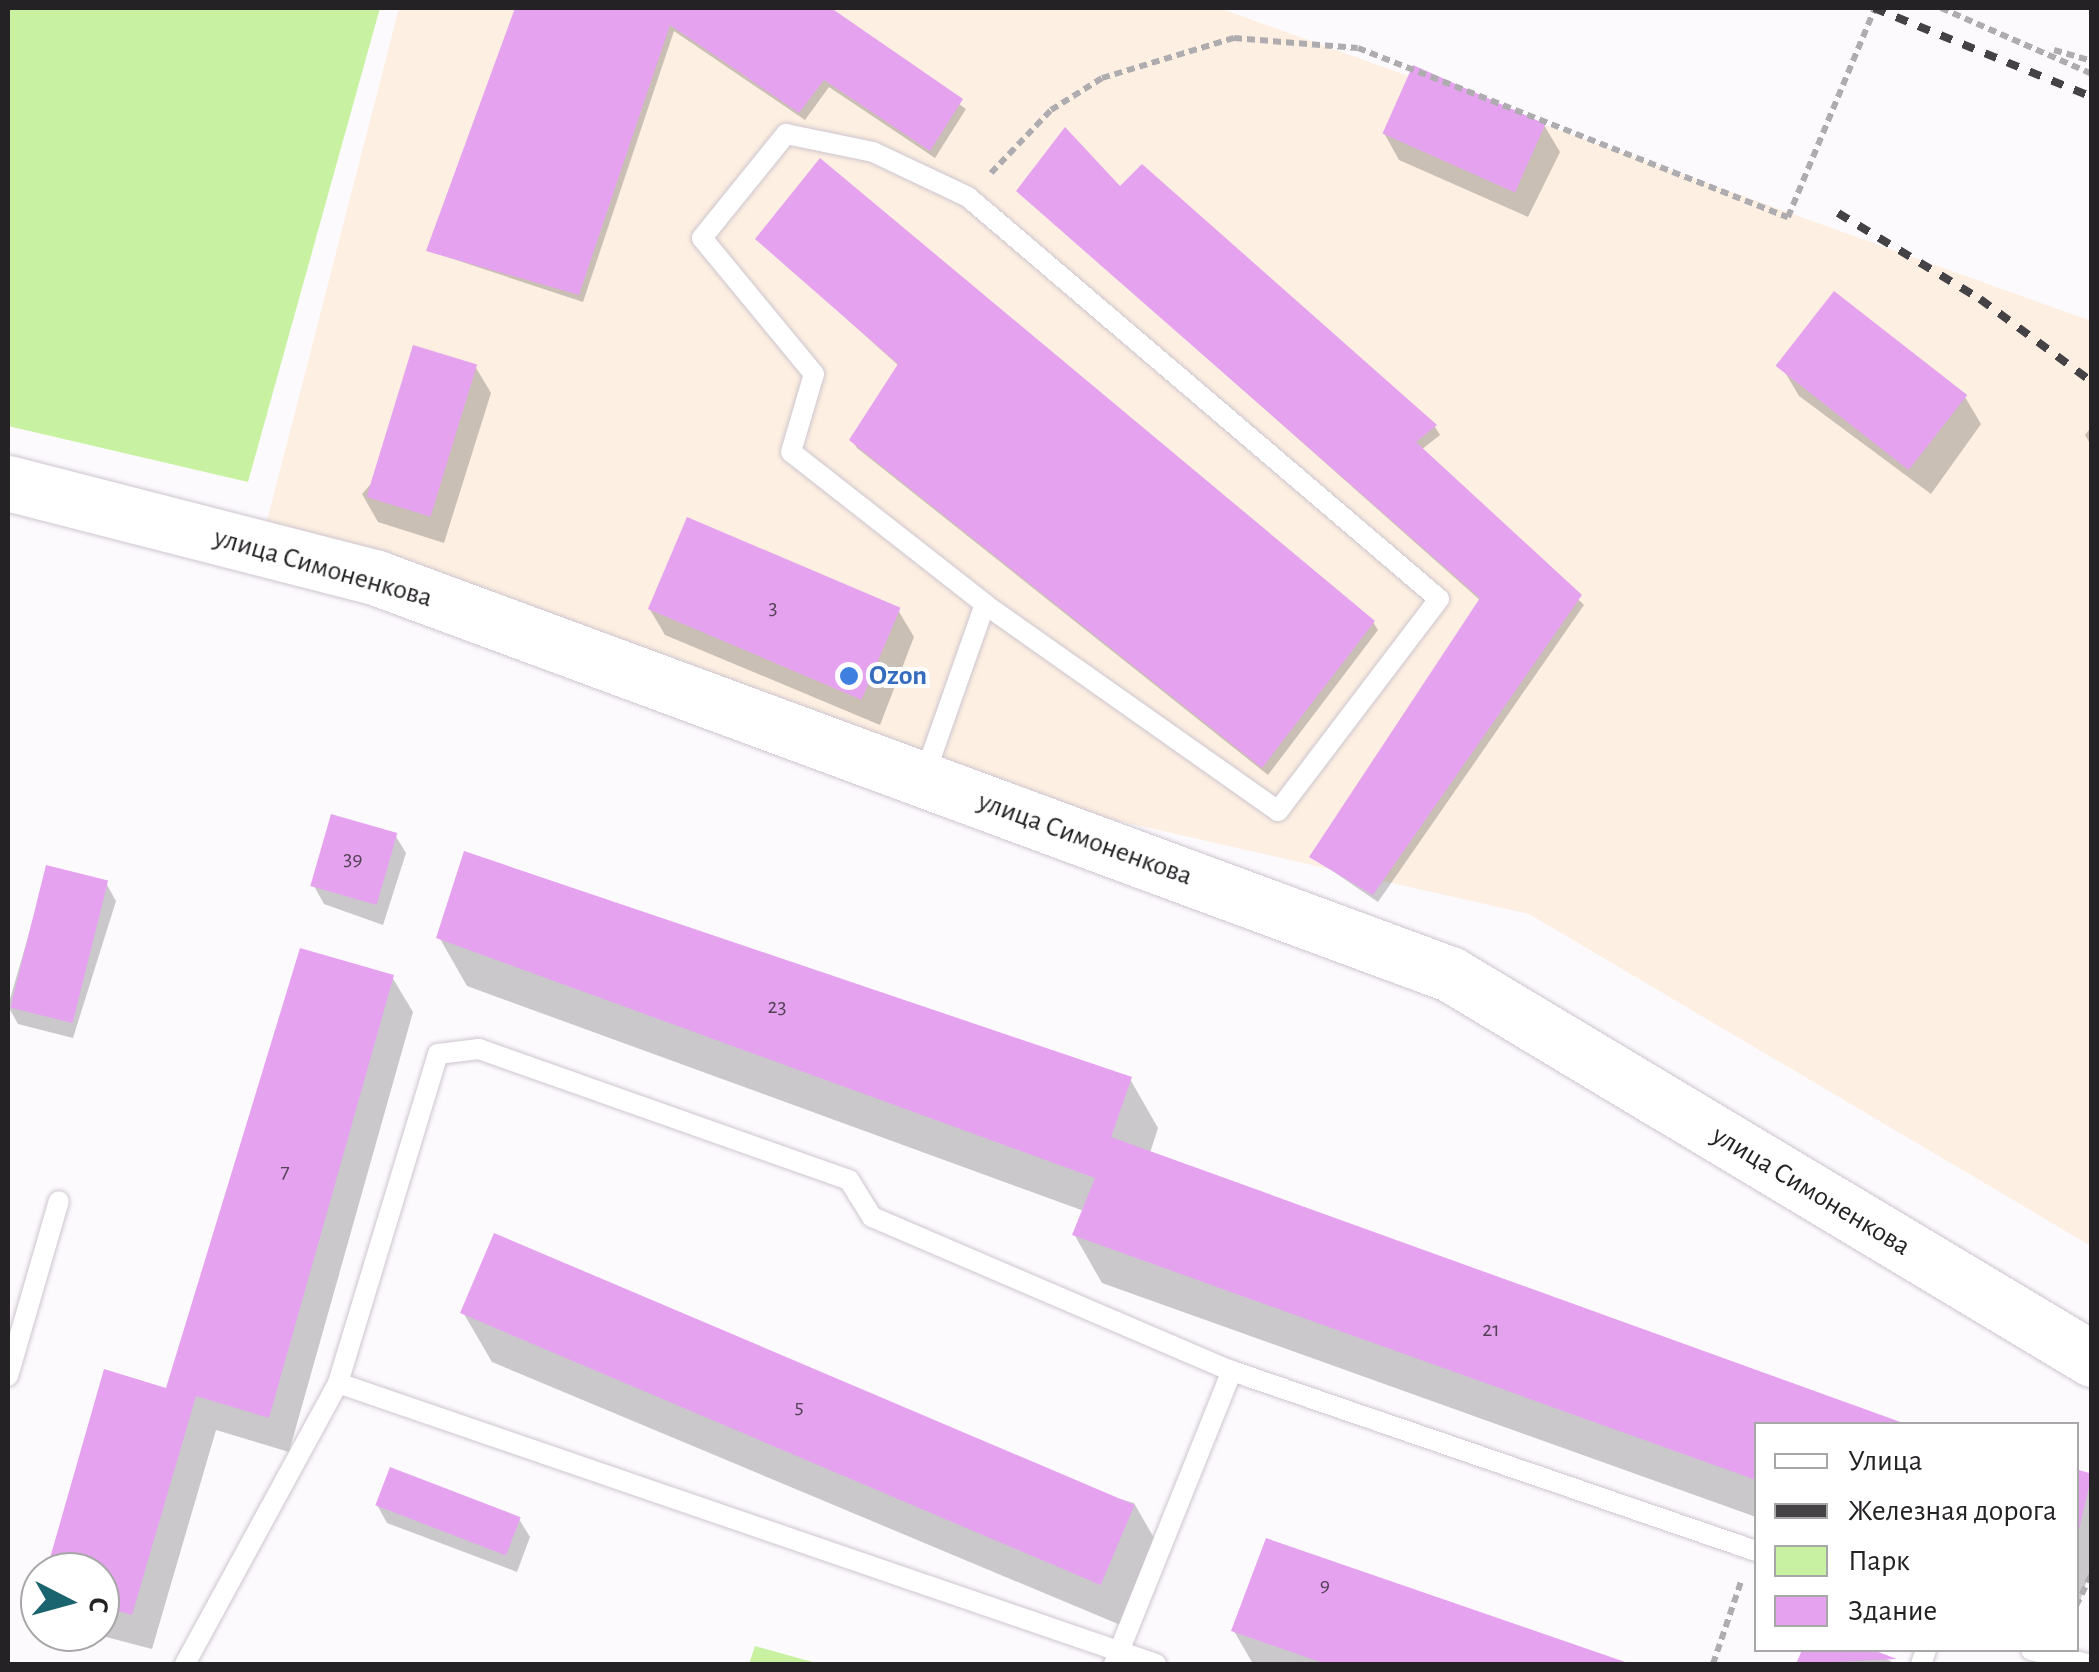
<!DOCTYPE html>
<html>
<head>
<meta charset="utf-8">
<style>
  body { margin:0 }
  #map { position:relative; width:2099px; height:1672px; overflow:hidden; background:#fdfafe; font-family:"Alegreya Sans",sans-serif }
  div>[style] { position:absolute }
  .industrial>* { inset:0; background:#fdefe1 }
  .green>* { inset:0; background:#c8f2a2 }
  .shadow>* { inset:0; background:#0003 }
  .building>* { inset:0; background:#e5a3ef; transform-origin:0 0 }
  .path>* { height:6px; margin-top:-3px; transform-origin:0; background:repeating-linear-gradient(90deg,#afacb0 0 8px,transparent 0 13px) }
  .roads { filter:drop-shadow(0 0 2px #cdc5ce) drop-shadow(0 0 2px #cdc5ce) }
  .lane>* { height:20px; margin:-10px; padding:0 10px; transform-origin:10px; border-radius:10px; background:#fff }
  .secondary>* { height:55px; margin:-27.5px; padding:0 27.5px; transform-origin:27.5px; border-radius:27.5px; background:#fff }
  .rail>* { height:8px; margin-top:-4px; transform-origin:0; background:repeating-linear-gradient(90deg,#454245 0 12px,transparent 0 24px) }
  .dots>* { width:28px; height:28px; translate:-50% -50%; box-sizing:border-box; border:5px solid #fff; border-radius:50% }
  span { translate:-50% -50%; white-space:nowrap; text-align:center; line-height:1.15; -webkit-text-stroke:8px #fff; paint-order:stroke }
  .number-label { font-size:22px; color:#554258 }
  .number-label span { -webkit-text-stroke-width:0 }
  .street-label { font-size:28px; color:#252225 }
  .shop-label { font-size:28px; color:#366cbe; font-weight:700 }
  .left { translate:0 -50%; text-align:left }
  .frame { position:absolute; inset:0; border:10px solid #252225; pointer-events:none }
  .legend { position:absolute; left:1754px; top:1422px; width:325px; height:230px; box-sizing:border-box; background:#fff; border:2px solid #a8a7a8; margin:0; padding:12px 18px; list-style:none; font-size:30px; color:#252225 }
  .legend li { display:flex; align-items:center; gap:20px; height:50px }
  .legend b { width:50px; border:2px solid #a8a7a8 }
  .north { position:absolute; left:20px; top:1552px; width:100px; height:100px; box-sizing:border-box; background:#fff; border:2px solid #a8a7a8; border-radius:50%; rotate:96deg; font-size:28px; font-weight:700; line-height:40px; text-align:center; color:#252225 }
  .north::after { content:''; display:block; margin:auto; width:35px; height:45px; background:#1a6470; clip-path:polygon(50% 0,100% 100%,50% 72%,0 100%) }
</style>
</head>
<body>
<div id="map">
  <div class="industrial">
    <div style="clip-path:polygon(399px 8px,1219px 8px,2091px 321px,2091px 1246px,1529px 914px,910px 774px,267px 521px)"></div>
  </div>
  <div class="green">
    <div style="clip-path:polygon(8px 8px,380px 8px,248px 482px,8px 426px)"></div>
    <div style="clip-path:polygon(755px 1646px,820px 1664px,749px 1664px)"></div>
  </div>
  <div class="shadow">
    <div style="clip-path:polygon(517px 8px,826px 8px,966px 109px,935px 158px,829px 87px,805px 120px,674px 31px,583px 302px,429px 251px)"></div>
    <div style="clip-path:polygon(1544px 125px,1560px 152px,1528px 217px,1399px 160px,1384px 133px)"></div>
    <div style="clip-path:polygon(1142px 167px,1435px 427px,1440px 435px,1421px 450px,1584px 605px,1378px 902px,1312px 857px,1481px 601px,1019px 191px,1120px 189px)"></div>
    <div style="clip-path:polygon(758px 239px,1373px 622px,1378px 630px,1268px 775px,857px 448px,852px 440px,899px 366px)"></div>
    <div style="clip-path:polygon(475px 366px,491px 393px,444px 543px,378px 522px,362px 494px)"></div>
    <div style="clip-path:polygon(1783px 369px,1965px 397px,1981px 424px,1931px 494px,1799px 396px)"></div>
    <div style="clip-path:polygon(2092px 426px,2092px 447px,2085px 435px)"></div>
    <div style="clip-path:polygon(649px 608px,898px 610px,914px 637px,880px 725px,665px 635px)"></div>
    <div style="clip-path:polygon(395px 835px,406px 853px,383px 925px,324px 904px,314px 886px)"></div>
    <div style="clip-path:polygon(48px 868px,106px 883px,116px 901px,73px 1038px,18px 1024px,8px 1006px)"></div>
    <div style="clip-path:polygon(439px 937px,1130px 1079px,1158px 1128px,1150px 1153px,1900px 1424px,1756px 1424px,1756px 1517px,1102px 1283px,1074px 1234px,1084px 1211px,467px 986px)"></div>
    <div style="clip-path:polygon(392px 977px,413px 1012px,289px 1452px,216px 1430px,152px 1649px,87px 1632px,100px 1632px,100px 1572px,48px 1572px,168px 1391px)"></div>
    <div style="clip-path:polygon(464px 1314px,1134px 1503px,1162px 1552px,1130px 1629px,492px 1362px)"></div>
    <div style="clip-path:polygon(2076px 1472px,2092px 1477px,2092px 1566px,2076px 1612px)"></div>
    <div style="clip-path:polygon(377px 1505px,519px 1519px,530px 1537px,517px 1572px,387px 1523px)"></div>
    <div style="clip-path:polygon(1267px 1542px,1625px 1664px,1253px 1664px,1234px 1631px)"></div>
    <div style="clip-path:polygon(1804px 1650px,1866px 1650px,1897px 1664px,1799px 1664px)"></div>
  </div>
  <div class="building">
    <div style="clip-path:polygon(515px 8px,831px 8px,963px 99px,930px 151px,824px 80px,799px 113px,670px 25px,579px 295px,426px 251px)"></div>
    <div style="left:1413px;top:65px;width:145px;height:75px;rotate:24deg"></div>
    <div style="clip-path:polygon(1065px 127px,1120px 186px,1142px 164px,1437px 425px,1416px 442px,1582px 595px,1373px 895px,1309px 857px,1480px 598px,1016px 191px)"></div>
    <div style="clip-path:polygon(820px 158px,1375px 621px,1262px 768px,849px 440px,898px 364px,755px 239px)"></div>
    <div style="left:1834px;top:291px;width:169px;height:95px;rotate:38deg"></div>
    <div style="left:413px;top:345px;width:67px;height:159px;rotate:17deg"></div>
    <div style="left:687px;top:517px;width:232px;height:100px;rotate:23deg"></div>
    <div style="left:331px;top:814px;width:69px;height:75px;rotate:16deg"></div>
    <div style="clip-path:polygon(464px 851px,1132px 1077px,1111px 1137px,1906px 1424px,1756px 1424px,1756px 1480px,1072px 1235px,1095px 1178px,436px 938px)"></div>
    <div style="left:46px;top:865px;width:64px;height:147px;rotate:14deg"></div>
    <div style="clip-path:polygon(300px 948px,394px 975px,269px 1418px,196px 1396px,132px 1615px,100px 1606px,100px 1572px,46px 1572px,104px 1369px,166px 1388px)"></div>
    <div style="left:494px;top:1233px;width:696px;height:87px;rotate:23deg"></div>
    <div style="left:390px;top:1467px;width:140px;height:41px;rotate:21deg"></div>
    <div style="clip-path:polygon(2076px 1469px,2092px 1474px,2077px 1538px,2076px 1537px)"></div>
    <div style="clip-path:polygon(1266px 1538px,1631px 1664px,1326px 1664px,1231px 1631px)"></div>
    <div style="clip-path:polygon(1802px 1650px,1873px 1650px,1897px 1659px,1796px 1664px)"></div>
  </div>
  <div class="path">
    <div style="left:1941px;top:8px;width:165px;rotate:23.6deg"></div>
    <div style="left:2054px;top:50px;width:40px;rotate:16deg"></div>
    <div style="left:991px;top:173px;width:87px;rotate:-46.4deg"></div>
    <div style="left:1051px;top:110px;width:60px;rotate:-32.1deg"></div>
    <div style="left:1102px;top:78px;width:138px;rotate:-16.9deg"></div>
    <div style="left:1234px;top:38px;width:124px;rotate:4.6deg"></div>
    <div style="left:1358px;top:48px;width:462px;rotate:21.5deg"></div>
    <div style="left:1788px;top:217px;width:226px;rotate:-67.4deg"></div>
    <div style="left:2076px;top:1606px;width:37px;rotate:-64deg"></div>
    <div style="left:1713px;top:1664px;width:90px;rotate:-71.2deg"></div>
  </div>
  <div class="roads">
    <div class="lane">
      <div style="left:786px;top:134px;width:89px;rotate:11.7deg"></div>
      <div style="left:873px;top:152px;width:105px;rotate:25.3deg"></div>
      <div style="left:968px;top:197px;width:619px;rotate:40.48deg"></div>
      <div style="left:1439px;top:599px;width:266px;rotate:127.2deg"></div>
      <div style="left:1278px;top:811px;width:359px;rotate:-144.8deg"></div>
      <div style="left:985px;top:604px;width:246px;rotate:-141.9deg"></div>
      <div style="left:791px;top:452px;width:81px;rotate:-73.6deg"></div>
      <div style="left:814px;top:374px;width:176px;rotate:-129.5deg"></div>
      <div style="left:702px;top:238px;width:134px;rotate:-51.1deg"></div>
      <div style="left:924px;top:777px;width:183px;rotate:-70.6deg"></div>
      <div style="left:8px;top:1376px;width:182px;rotate:-73.8deg"></div>
      <div style="left:338px;top:1383px;width:865px;rotate:18.96deg"></div>
      <div style="left:2031px;top:1650px;width:58px;rotate:14deg"></div>
      <div style="left:185px;top:1664px;width:320px;rotate:-61.4deg"></div>
      <div style="left:338px;top:1383px;width:344px;rotate:-73.1deg"></div>
      <div style="left:438px;top:1054px;width:41px;rotate:-7deg"></div>
      <div style="left:479px;top:1049px;width:393px;rotate:19.5deg"></div>
      <div style="left:849px;top:1180px;width:44px;rotate:58.1deg"></div>
      <div style="left:872px;top:1217px;width:392px;rotate:23.2deg"></div>
      <div style="left:1232px;top:1371px;width:554px;rotate:18.96deg"></div>
      <div style="left:1114px;top:1664px;width:316px;rotate:-68.1deg"></div>
      <div style="left:1921px;top:1664px;width:15px;rotate:-70deg"></div>
    </div>
    <div class="secondary">
      <div style="left:8px;top:483px;width:381px;rotate:14.4deg"></div>
      <div style="left:377px;top:578px;width:1144px;rotate:20.26deg"></div>
      <div style="left:1450px;top:974px;width:749px;rotate:30.95deg"></div>
    </div>
  </div>
  <div class="rail">
    <div style="left:1874px;top:8px;width:235px;rotate:22.2deg"></div>
    <div style="left:1838px;top:213px;width:166px;rotate:31.2deg"></div>
    <div style="left:1980px;top:299px;width:139px;rotate:36.5deg"></div>
  </div>
  <div class="dots">
    <div style="left:849px;top:676px;background:#3f7fe0"></div>
  </div>
  <div class="number-label">
    <span style="left:773px;top:608px">3</span>
    <span style="left:353px;top:859px">39</span>
    <span style="left:777px;top:1007px">23</span>
    <span style="left:285px;top:1172px">7</span>
    <span style="left:1491px;top:1330px">21</span>
    <span style="left:799px;top:1407px">5</span>
    <span style="left:1325px;top:1585px">9</span>
  </div>
  <div class="street-label">
    <span style="left:323px;top:568px;rotate:16deg">улица Симоненкова</span>
    <span style="left:1085px;top:839px;rotate:20deg">улица Симоненкова</span>
    <span style="left:1811px;top:1191px;rotate:31deg">улица Симоненкова</span>
  </div>
  <div class="shop-label">
    <span class="left" style="left:869px;top:676px">Ozon</span>
  </div>
  <div class="frame"></div>
  <ul class="legend">
  <li><b style="height:12px;background:#fff"></b>Улица</li>
  <li><b style="height:12px;background:#454245"></b>Железная дорога</li>
  <li><b style="height:28px;background:#c8f2a2"></b>Парк</li>
  <li><b style="height:28px;background:#e5a3ef"></b>Здание</li>
  </ul>
  <div class="north">С</div>
</div>
</body>
</html>
